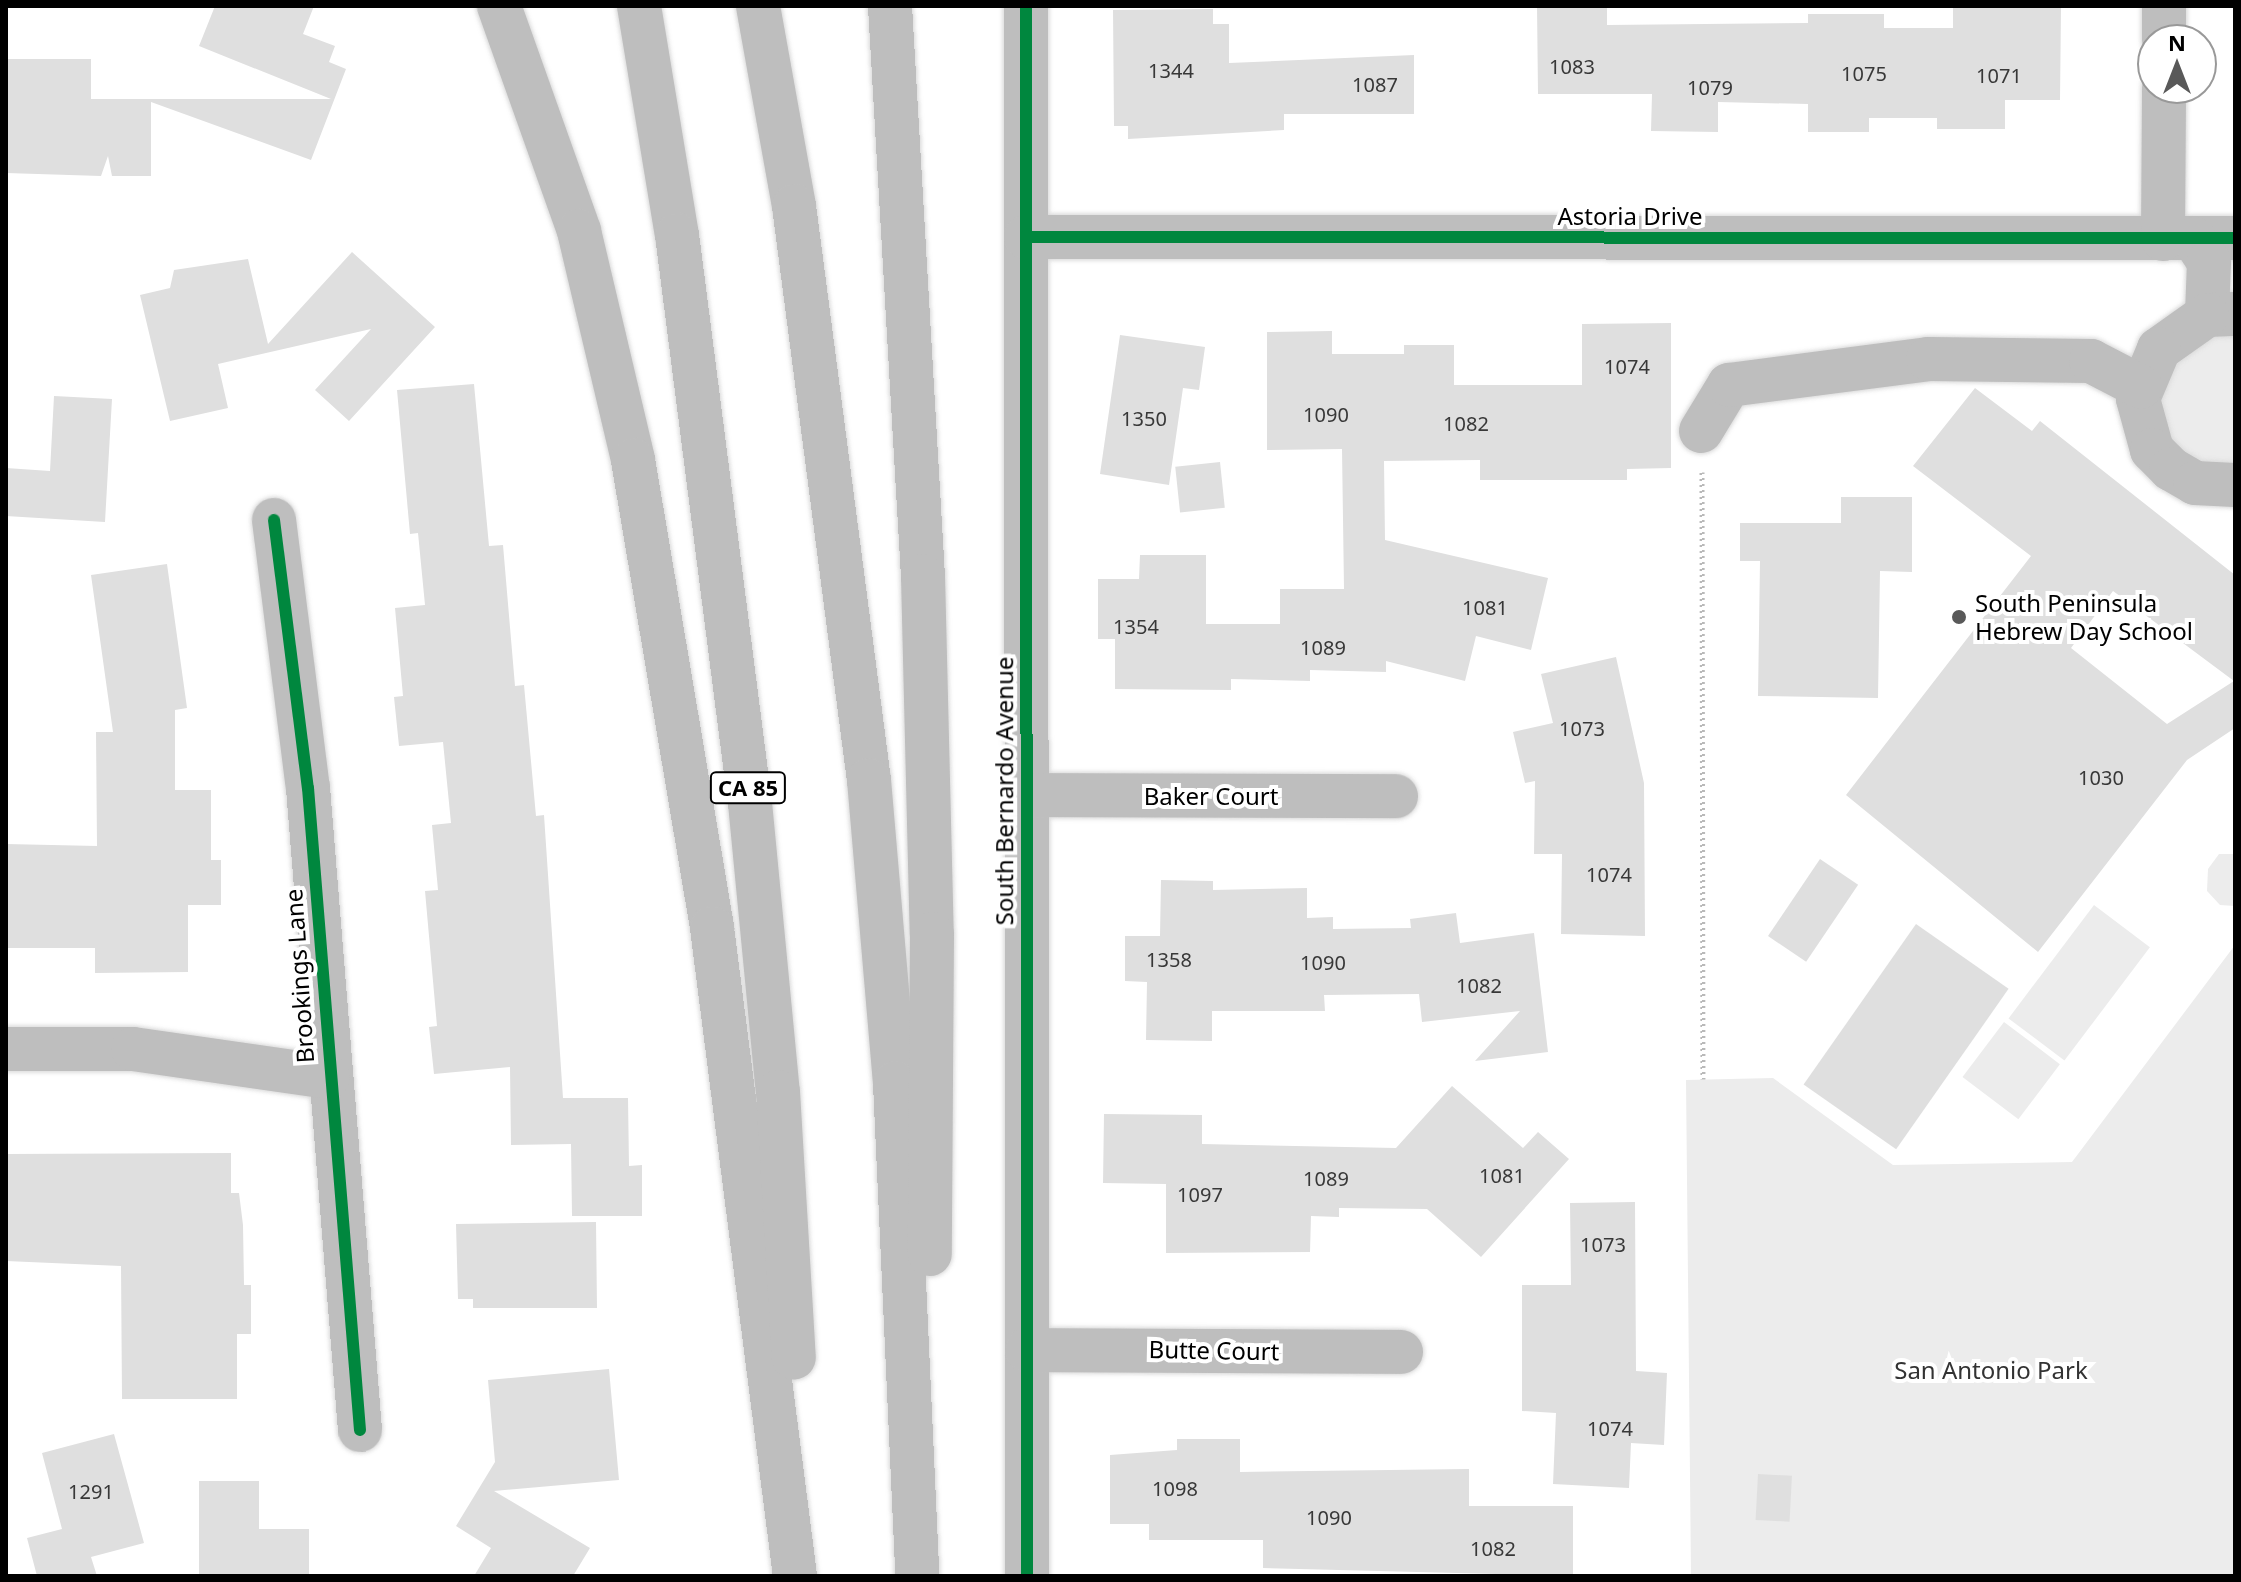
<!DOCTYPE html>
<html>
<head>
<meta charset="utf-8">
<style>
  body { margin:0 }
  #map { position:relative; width:2241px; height:1582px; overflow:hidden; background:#fff; font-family:"Noto Sans",sans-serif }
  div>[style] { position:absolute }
  .green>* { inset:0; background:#ececec; transform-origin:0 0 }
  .building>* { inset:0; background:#dfdfdf; transform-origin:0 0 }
  .path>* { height:5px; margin-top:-2.5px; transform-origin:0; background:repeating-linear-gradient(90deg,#b9b9b9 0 2px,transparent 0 6px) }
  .roads { filter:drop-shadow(0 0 2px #dbdbdb) drop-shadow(0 0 2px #dbdbdb) }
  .minor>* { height:44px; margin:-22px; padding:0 22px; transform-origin:22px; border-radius:22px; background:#bebebe }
  .highway>* { height:44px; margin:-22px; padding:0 22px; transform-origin:22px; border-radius:22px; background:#bebebe }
  .cycleway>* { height:12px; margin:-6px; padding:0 6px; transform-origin:6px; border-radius:6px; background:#00873e }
  .dots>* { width:22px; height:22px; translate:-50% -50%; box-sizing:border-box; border:4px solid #fff; border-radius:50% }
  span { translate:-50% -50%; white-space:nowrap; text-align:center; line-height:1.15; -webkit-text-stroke:8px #fff; paint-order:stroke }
  .number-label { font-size:20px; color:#383838 }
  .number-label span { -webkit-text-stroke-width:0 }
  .shield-label span { padding:2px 6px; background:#fff; border:2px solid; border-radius:6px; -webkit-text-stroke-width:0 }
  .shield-label { font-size:22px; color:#000; font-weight:700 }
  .street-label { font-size:24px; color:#000 }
  .poi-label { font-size:24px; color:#000 }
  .left { translate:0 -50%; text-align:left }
  .park-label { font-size:24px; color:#333 }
  .frame { position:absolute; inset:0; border:8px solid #000; pointer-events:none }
  .north { position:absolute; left:2137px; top:24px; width:80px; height:80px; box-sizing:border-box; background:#fff; border:2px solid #999; border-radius:50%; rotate:0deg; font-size:22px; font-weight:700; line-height:32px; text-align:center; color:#000 }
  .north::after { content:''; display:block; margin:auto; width:28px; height:36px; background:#595959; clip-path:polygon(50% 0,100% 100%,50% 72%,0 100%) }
</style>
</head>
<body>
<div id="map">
  <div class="green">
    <div style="clip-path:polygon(2214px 337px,2235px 337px,2235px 469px,2195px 463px,2165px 433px,2160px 393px,2165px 374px,2195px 344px)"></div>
    <div style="clip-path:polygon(2219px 854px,2235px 854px,2235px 906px,2220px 905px,2207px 891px,2208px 869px)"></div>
    <div style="left:2094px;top:905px;width:70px;height:142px;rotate:37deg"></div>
    <div style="clip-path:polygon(2235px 945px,2235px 1576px,1691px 1576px,1686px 1080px,1773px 1078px,1893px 1165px,2072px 1162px)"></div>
    <div style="left:2004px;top:1022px;width:70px;height:69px;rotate:37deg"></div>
  </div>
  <div class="building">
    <div style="clip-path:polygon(215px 6px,314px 6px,303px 34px,335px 46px,329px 62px,346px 69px,311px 160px,151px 102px,151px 176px,112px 176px,108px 156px,101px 176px,6px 173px,6px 59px,91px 59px,91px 99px,331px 99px,199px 46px)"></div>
    <div style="clip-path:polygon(1537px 6px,1607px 6px,1607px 25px,1808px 23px,1808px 14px,1884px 14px,1884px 28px,1953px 28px,1953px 6px,2061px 6px,2060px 100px,2005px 100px,2005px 129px,1937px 129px,1937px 118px,1869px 118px,1869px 132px,1808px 132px,1808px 104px,1718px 102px,1718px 132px,1651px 131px,1652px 94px,1538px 94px)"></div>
    <div style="clip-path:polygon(1213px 9px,1213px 24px,1229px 24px,1229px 63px,1414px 55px,1414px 114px,1284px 114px,1284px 130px,1128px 139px,1128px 126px,1114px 126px,1113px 10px)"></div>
    <div style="clip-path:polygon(352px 252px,435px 327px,349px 421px,315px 390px,371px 329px,218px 364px,228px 408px,170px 421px,140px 295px,170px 288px,174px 270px,248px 259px,268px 344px)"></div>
    <div style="clip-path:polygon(1671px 323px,1671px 468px,1627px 469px,1627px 480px,1480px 480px,1480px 460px,1384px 461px,1385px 540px,1548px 578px,1531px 650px,1476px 636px,1465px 681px,1386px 661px,1386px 672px,1310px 670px,1310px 681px,1231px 679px,1231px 690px,1115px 689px,1115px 639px,1098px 639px,1098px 579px,1139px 579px,1140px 555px,1206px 555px,1206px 624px,1280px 624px,1280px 589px,1344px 589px,1342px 449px,1267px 450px,1267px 332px,1332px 331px,1332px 354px,1404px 354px,1404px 345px,1454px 345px,1454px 385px,1582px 385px,1582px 324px)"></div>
    <div style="clip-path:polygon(1120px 335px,1205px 347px,1199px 390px,1183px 388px,1169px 485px,1100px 474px)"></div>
    <div style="clip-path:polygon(474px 384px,489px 546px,503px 545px,515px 686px,524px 685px,536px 816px,544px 815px,563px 1098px,628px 1098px,629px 1166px,642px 1165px,642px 1216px,572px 1216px,571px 1144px,511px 1145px,510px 1067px,434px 1074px,429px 1027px,437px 1026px,425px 891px,438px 890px,432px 825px,451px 823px,443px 742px,399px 746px,394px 697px,403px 696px,395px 608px,425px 605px,418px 533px,410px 534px,397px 390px)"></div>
    <div style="clip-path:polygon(evenodd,1975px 388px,2032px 431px,2040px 421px,2235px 575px,2235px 728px,2187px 760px,2038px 952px,1846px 795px,2031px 556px,1913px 466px,1975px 388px,2113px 591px,2234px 681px,2167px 724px,2071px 648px,2113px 591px)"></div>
    <div style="clip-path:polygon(54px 396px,112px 399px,105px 522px,6px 516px,6px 468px,50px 471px)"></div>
    <div style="left:1220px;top:462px;width:46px;height:45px;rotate:84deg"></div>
    <div style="clip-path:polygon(1841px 497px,1912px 497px,1912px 572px,1880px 571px,1878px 698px,1758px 696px,1760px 561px,1740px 561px,1740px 523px,1841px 523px)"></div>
    <div style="clip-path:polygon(167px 564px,187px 708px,175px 710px,175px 790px,211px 790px,211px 860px,221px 860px,221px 905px,188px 905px,188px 972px,95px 973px,95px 948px,6px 948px,6px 844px,97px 846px,96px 732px,113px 732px,91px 575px)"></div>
    <div style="clip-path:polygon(1616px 657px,1644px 783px,1645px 936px,1561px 934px,1562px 854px,1534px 854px,1535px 781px,1525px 783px,1513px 732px,1553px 723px,1541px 674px)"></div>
    <div style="left:1820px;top:859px;width:46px;height:93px;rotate:34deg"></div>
    <div style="clip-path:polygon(1161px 880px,1213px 881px,1213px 890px,1307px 888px,1307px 918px,1333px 917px,1333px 929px,1411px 928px,1410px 919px,1456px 913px,1460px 943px,1534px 933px,1548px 1052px,1475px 1061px,1520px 1011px,1422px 1022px,1419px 994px,1324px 995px,1325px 1011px,1212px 1011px,1212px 1041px,1146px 1040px,1147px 982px,1125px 981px,1125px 936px,1160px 936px)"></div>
    <div style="left:1916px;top:924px;width:113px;height:196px;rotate:35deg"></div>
    <div style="clip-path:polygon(1452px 1086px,1523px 1148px,1538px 1132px,1569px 1159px,1481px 1257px,1427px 1209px,1339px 1208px,1339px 1217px,1311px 1216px,1310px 1252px,1166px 1253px,1166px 1184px,1103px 1183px,1104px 1114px,1202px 1115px,1202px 1144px,1396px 1148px)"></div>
    <div style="clip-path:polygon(231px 1153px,231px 1193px,239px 1193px,243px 1225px,244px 1285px,251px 1285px,251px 1334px,237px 1334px,237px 1399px,122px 1399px,121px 1266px,6px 1261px,6px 1154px)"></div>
    <div style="clip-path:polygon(1635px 1202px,1636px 1371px,1667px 1373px,1664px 1445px,1631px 1443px,1629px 1488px,1553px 1484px,1556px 1413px,1522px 1411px,1522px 1285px,1571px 1285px,1570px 1203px)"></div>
    <div style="clip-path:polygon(596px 1222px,597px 1308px,473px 1308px,473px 1299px,458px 1299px,456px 1224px)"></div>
    <div style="clip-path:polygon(609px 1369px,619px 1480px,494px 1491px,590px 1548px,573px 1576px,474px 1576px,491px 1548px,456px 1526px,495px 1462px,488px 1380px)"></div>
    <div style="clip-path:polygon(114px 1434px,144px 1543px,91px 1557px,97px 1576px,37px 1576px,27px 1538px,62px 1529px,42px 1453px)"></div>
    <div style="clip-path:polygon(1177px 1439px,1240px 1439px,1240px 1472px,1469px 1469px,1469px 1506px,1573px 1506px,1573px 1576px,1263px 1568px,1263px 1540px,1149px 1540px,1149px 1524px,1110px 1524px,1110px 1455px,1177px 1450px)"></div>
    <div style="left:1758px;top:1474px;width:34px;height:46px;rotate:3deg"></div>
    <div style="clip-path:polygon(199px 1481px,259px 1481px,259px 1529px,309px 1529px,309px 1576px,199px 1576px)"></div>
  </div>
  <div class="path">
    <div style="left:1702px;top:472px;width:607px;rotate:89.91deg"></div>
  </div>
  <div class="roads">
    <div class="minor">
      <div style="left:1026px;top:6px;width:1570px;rotate:89.96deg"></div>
      <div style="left:2164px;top:6px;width:34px;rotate:90deg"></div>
      <div style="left:1026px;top:237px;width:1209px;rotate:0.05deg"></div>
      <div style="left:2163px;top:239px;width:151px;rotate:-89.6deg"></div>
      <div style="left:2194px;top:239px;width:27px;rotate:57deg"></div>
      <div style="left:2209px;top:262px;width:53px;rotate:92.2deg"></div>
      <div style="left:2235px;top:314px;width:28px;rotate:178deg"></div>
      <div style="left:2207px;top:315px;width:59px;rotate:144.7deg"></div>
      <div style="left:2159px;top:349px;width:54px;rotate:112.8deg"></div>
      <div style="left:2138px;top:399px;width:53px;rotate:74.6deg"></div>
      <div style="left:2152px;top:450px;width:27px;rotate:45deg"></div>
      <div style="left:2171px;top:469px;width:28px;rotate:30deg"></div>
      <div style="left:2195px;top:483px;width:40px;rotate:2.9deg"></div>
      <div style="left:1701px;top:431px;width:54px;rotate:-58.7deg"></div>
      <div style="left:1729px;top:385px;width:201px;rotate:-7.4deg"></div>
      <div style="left:1928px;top:359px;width:163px;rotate:0.7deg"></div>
      <div style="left:2091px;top:361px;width:56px;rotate:27.5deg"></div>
      <div style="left:274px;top:520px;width:270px;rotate:82.8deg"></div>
      <div style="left:308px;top:788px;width:644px;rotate:85.37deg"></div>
      <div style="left:1026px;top:795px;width:370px;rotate:0.2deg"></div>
      <div style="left:6px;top:1049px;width:127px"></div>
      <div style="left:133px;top:1049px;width:197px;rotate:8.2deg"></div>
      <div style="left:1027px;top:1350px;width:374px;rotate:0.3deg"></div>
    </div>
    <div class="highway">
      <div style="left:499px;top:6px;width:239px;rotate:70.4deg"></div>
      <div style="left:579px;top:231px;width:235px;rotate:76.7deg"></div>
      <div style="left:633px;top:460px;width:475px;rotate:80.4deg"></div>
      <div style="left:712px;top:928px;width:653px;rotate:82.7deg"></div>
      <div style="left:639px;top:6px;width:232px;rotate:80.6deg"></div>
      <div style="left:677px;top:235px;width:573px;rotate:82.68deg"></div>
      <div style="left:750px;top:803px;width:290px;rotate:84.5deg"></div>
      <div style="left:778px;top:1092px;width:266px;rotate:86.6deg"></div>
      <div style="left:758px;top:6px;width:203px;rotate:79.8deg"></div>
      <div style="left:794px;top:206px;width:579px;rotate:82.56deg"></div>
      <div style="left:869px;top:780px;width:304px;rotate:85.1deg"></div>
      <div style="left:895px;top:1083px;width:493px;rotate:87.4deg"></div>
      <div style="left:890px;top:6px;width:571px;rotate:86.69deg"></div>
      <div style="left:923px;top:576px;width:358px;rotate:88.6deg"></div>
      <div style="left:932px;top:934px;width:320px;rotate:90.4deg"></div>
    </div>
  </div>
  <div class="cycleway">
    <div style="left:1026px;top:6px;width:1570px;rotate:89.96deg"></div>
    <div style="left:1026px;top:237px;width:1209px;rotate:0.05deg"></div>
    <div style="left:274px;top:520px;width:270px;rotate:82.8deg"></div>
    <div style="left:308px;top:788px;width:644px;rotate:85.37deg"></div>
  </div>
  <div class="dots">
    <div style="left:1959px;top:617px;background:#595959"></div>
  </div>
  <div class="number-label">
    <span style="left:1572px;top:66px">1083</span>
    <span style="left:1171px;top:70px">1344</span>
    <span style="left:1864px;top:73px">1075</span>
    <span style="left:1999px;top:75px">1071</span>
    <span style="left:1375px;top:84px">1087</span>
    <span style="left:1710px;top:87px">1079</span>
    <span style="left:1627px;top:366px">1074</span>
    <span style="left:1326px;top:414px">1090</span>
    <span style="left:1144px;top:418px">1350</span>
    <span style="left:1466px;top:423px">1082</span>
    <span style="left:1485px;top:607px">1081</span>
    <span style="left:1136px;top:626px">1354</span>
    <span style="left:1323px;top:647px">1089</span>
    <span style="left:1582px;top:728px">1073</span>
    <span style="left:2101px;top:777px">1030</span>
    <span style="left:1609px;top:874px">1074</span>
    <span style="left:1169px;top:959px">1358</span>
    <span style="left:1323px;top:962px">1090</span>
    <span style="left:1479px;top:985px">1082</span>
    <span style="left:1502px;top:1175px">1081</span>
    <span style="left:1326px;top:1178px">1089</span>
    <span style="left:1200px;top:1194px">1097</span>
    <span style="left:1603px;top:1244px">1073</span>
    <span style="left:1610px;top:1428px">1074</span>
    <span style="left:1175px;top:1488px">1098</span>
    <span style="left:91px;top:1491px">1291</span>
    <span style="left:1329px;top:1517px">1090</span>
    <span style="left:1493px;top:1548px">1082</span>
  </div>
  <div class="shield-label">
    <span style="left:748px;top:788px">CA 85</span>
  </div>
  <div class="street-label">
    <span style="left:1630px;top:216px">Astoria Drive</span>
    <span style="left:1004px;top:791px;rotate:-90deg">South Bernardo Avenue</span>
    <span style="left:1211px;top:796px">Baker Court</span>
    <span style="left:299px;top:976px;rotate:-94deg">Brookings Lane</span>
    <span style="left:1214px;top:1350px;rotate:1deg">Butte Court</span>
  </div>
  <div class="poi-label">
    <span class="left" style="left:1975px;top:617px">South Peninsula<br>Hebrew Day School</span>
  </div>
  <div class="park-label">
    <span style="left:1991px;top:1370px">San Antonio Park</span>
  </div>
  <div class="frame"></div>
  <div class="north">N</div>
</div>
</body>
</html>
